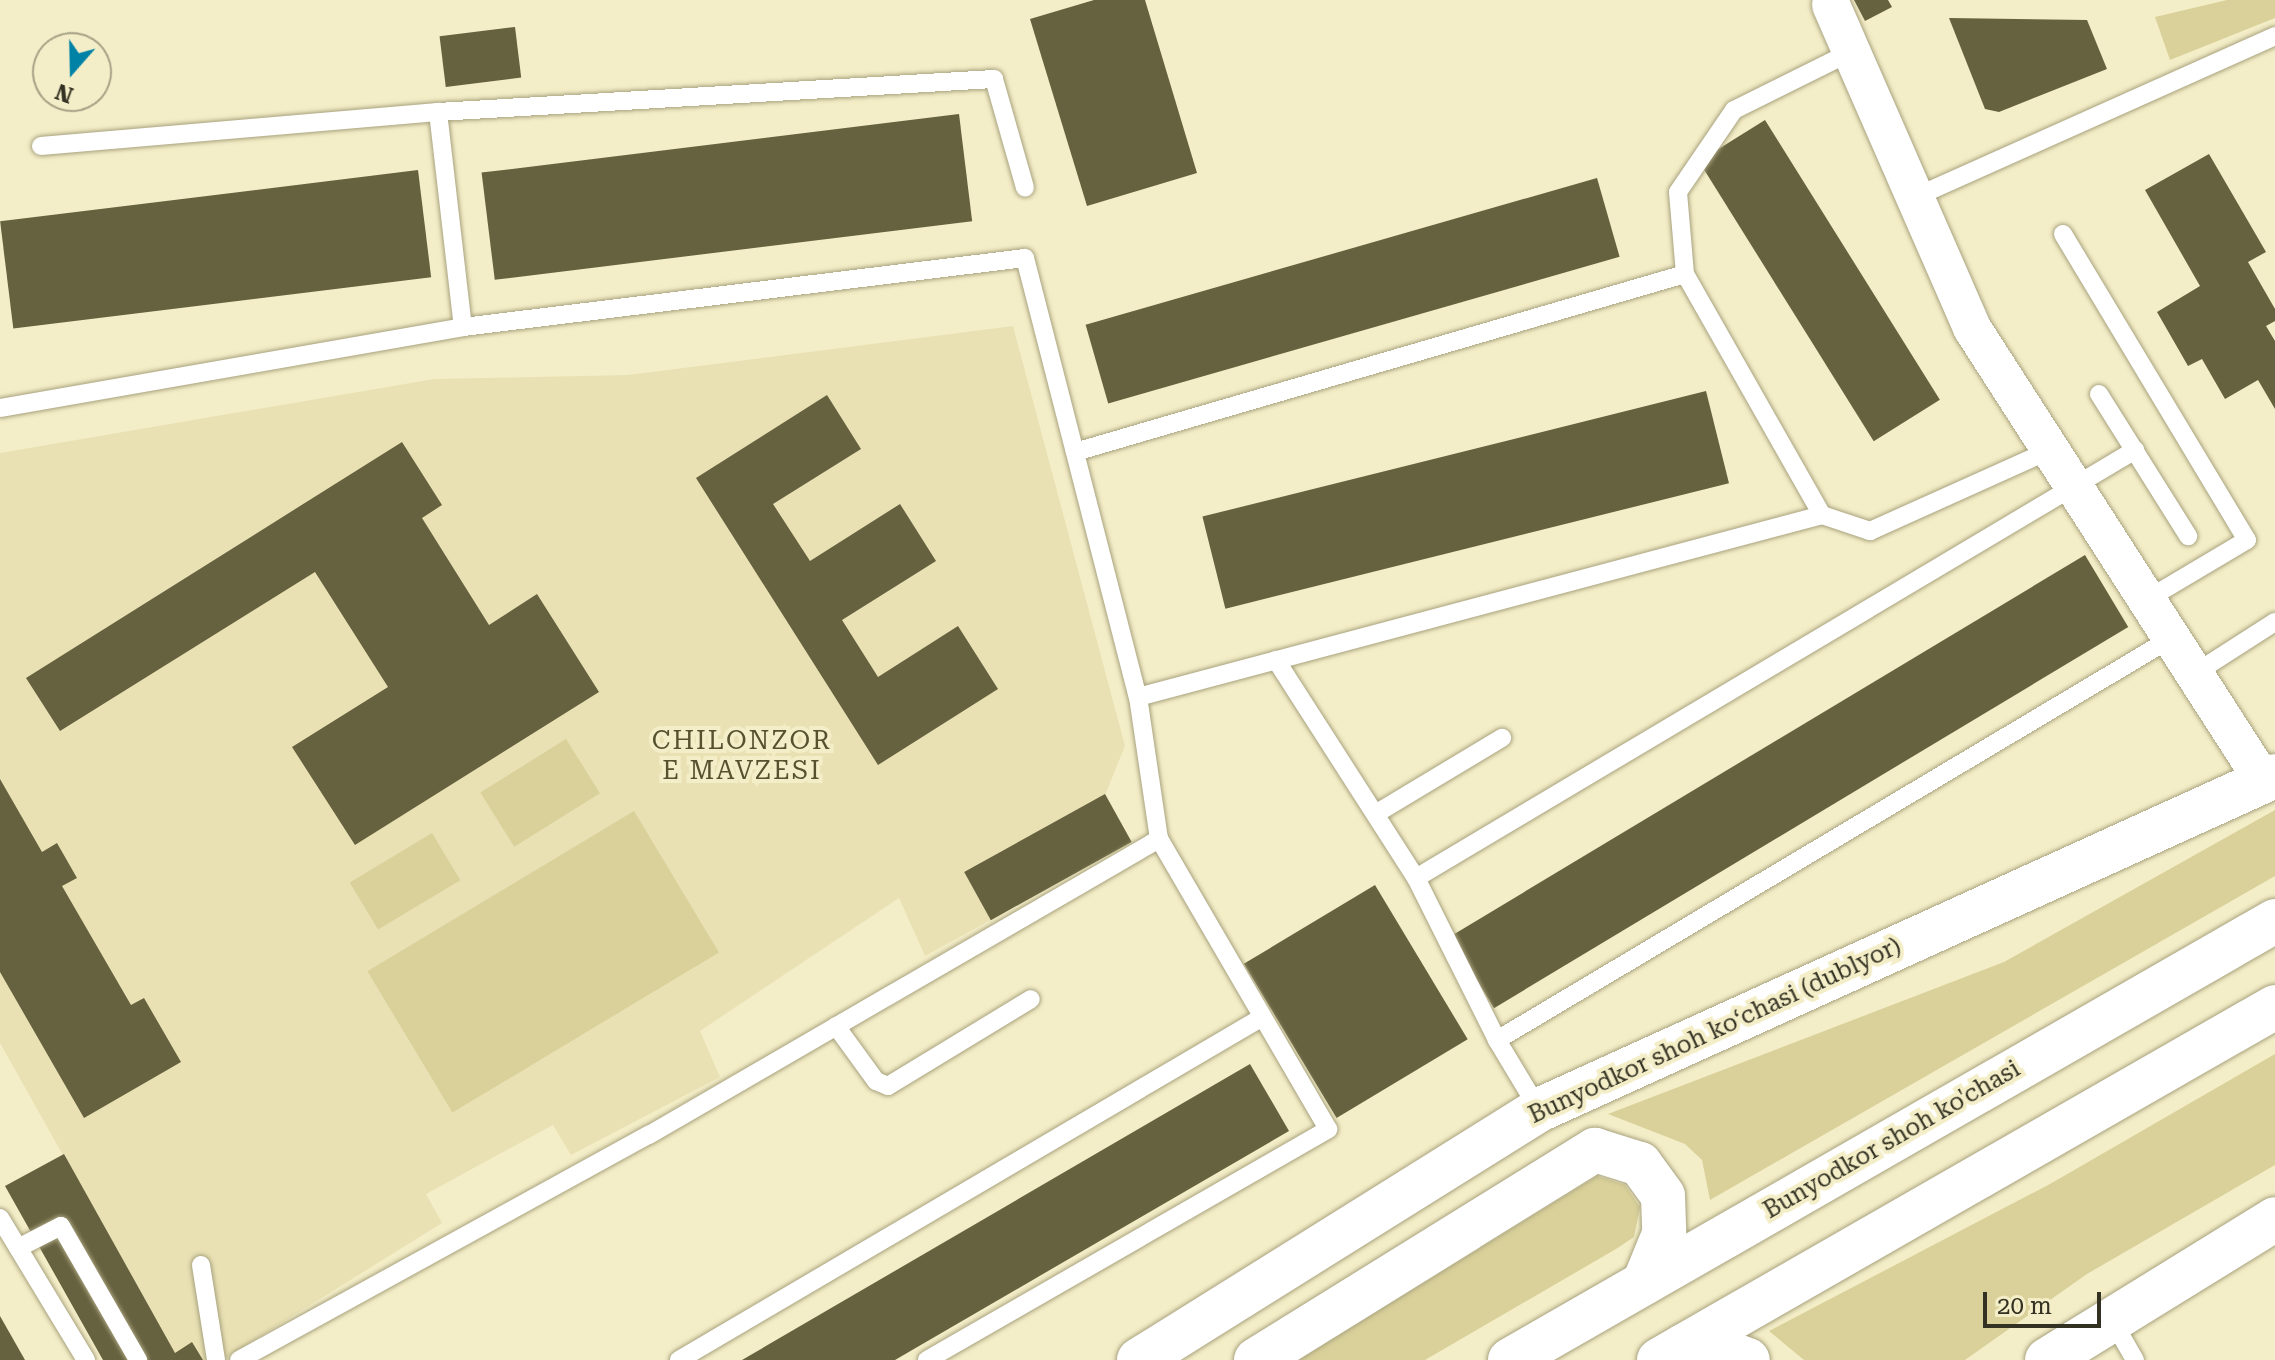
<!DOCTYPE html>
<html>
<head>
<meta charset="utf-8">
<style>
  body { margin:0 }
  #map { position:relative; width:2275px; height:1360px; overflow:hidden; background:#f4eec8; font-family:"Roboto Serif",serif }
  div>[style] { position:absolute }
  .built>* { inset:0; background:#e9e1b4 }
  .green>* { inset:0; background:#d9d09a; transform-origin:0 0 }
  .building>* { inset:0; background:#66613f; transform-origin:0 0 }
  .roads { filter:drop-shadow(0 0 2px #a8a27e) drop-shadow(0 0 2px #a8a27e) }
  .lane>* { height:18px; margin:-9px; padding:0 9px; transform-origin:9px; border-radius:9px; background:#fff }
  .street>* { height:38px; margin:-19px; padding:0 19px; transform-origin:19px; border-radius:19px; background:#fff }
  .secondary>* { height:44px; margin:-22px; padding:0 22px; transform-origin:22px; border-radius:22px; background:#fff }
  .primary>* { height:44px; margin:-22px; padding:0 22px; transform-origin:22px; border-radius:22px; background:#fff }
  span { translate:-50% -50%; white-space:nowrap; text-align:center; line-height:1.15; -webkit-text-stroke:8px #f4eec8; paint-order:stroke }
  .street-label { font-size:24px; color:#333122 }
  .neighbourhood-label { font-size:26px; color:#575130; letter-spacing:2px }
  .north { position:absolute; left:32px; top:32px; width:80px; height:80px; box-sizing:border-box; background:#f4eec8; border:2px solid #a7a286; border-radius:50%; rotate:200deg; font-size:22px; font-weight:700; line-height:32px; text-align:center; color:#333122 }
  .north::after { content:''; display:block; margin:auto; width:28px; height:36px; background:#0082a6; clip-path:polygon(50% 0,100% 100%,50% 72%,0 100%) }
  .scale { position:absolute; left:1983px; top:1292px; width:118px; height:36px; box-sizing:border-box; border:4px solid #333122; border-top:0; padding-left:10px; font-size:24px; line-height:28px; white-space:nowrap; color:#333122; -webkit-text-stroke:6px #f4eec8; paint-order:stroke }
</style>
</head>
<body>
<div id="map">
  <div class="built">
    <div style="clip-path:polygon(1013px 326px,1125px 746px,1105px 795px,1132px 842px,925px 956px,899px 898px,700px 1031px,720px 1077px,571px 1155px,553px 1125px,426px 1194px,442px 1223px,222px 1360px,178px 1360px,0 1043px,0 453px,434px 379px,628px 375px)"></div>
  </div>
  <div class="green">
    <div style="clip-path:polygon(2227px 0,2275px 0,2275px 18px,2170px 60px,2155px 17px)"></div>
    <div style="left:566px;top:739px;width:64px;height:101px;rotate:58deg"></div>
    <div style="clip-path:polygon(2275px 810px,2275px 876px,1710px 1200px,1702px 1160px,1685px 1144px,1608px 1114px,2004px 962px)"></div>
    <div style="left:634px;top:811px;width:165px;height:311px;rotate:59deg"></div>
    <div style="left:432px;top:833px;width:55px;height:96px;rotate:59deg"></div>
    <div style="clip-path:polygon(2275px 1054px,2275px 1165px,2087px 1274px,1965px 1360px,1804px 1360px,1769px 1331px,2050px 1184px)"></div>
    <div style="clip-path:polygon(1597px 1176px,1625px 1185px,1640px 1207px,1634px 1237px,1616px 1249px,1425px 1360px,1299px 1360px)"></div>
  </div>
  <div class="building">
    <div style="clip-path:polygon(1094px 0,1145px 0,1197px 173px,1087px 206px,1030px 19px)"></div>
    <div style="clip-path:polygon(1854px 0,1888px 0,1892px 7px,1865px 21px)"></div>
    <div style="clip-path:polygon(1949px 18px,2087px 20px,2107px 69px,1999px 112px,1985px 109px)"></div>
    <div style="left:515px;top:27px;width:51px;height:76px;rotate:83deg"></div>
    <div style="left:959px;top:114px;width:108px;height:481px;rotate:83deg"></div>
    <div style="left:1765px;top:120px;width:330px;height:78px;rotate:58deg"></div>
    <div style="clip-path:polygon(2209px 154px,2266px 252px,2248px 262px,2275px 309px,2275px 321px,2266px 326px,2275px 341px,2275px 409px,2258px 380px,2225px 399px,2202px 359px,2188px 366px,2157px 312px,2200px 286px,2145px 190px)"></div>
    <div style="left:418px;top:170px;width:108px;height:421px;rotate:83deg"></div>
    <div style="left:1597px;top:178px;width:82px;height:532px;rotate:74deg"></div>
    <div style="left:1706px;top:391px;width:95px;height:519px;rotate:76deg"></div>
    <div style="clip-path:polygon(827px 395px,861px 449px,773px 504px,810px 561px,900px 504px,936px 561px,842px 620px,878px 677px,958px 626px,998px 689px,878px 765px,696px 478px)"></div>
    <div style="clip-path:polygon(402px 442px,442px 505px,422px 518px,489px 625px,537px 594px,599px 692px,355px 845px,292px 747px,388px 687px,315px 572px,60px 731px,26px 678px)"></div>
    <div style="left:2085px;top:555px;width:84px;height:740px;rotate:59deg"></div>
    <div style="clip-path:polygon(0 779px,42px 852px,57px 843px,77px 878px,62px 886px,131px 1005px,144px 998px,181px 1062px,84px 1118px,0 972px)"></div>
    <div style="left:1105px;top:794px;width:55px;height:161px;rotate:61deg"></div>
    <div style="left:1375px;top:885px;width:180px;height:153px;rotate:59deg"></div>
    <div style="clip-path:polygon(1250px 1064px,1289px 1131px,895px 1360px,742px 1360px)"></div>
    <div style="clip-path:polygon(64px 1154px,175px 1353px,192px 1342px,203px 1360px,103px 1360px,5px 1186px)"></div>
    <div style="clip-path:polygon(0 1316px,25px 1360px,0 1360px)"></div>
  </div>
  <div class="roads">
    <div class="lane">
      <div style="left:438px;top:112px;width:216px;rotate:83.4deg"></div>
      <div style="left:41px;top:146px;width:398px;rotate:-4.9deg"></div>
      <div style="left:438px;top:112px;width:557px;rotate:-3.4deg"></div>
      <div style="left:994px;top:79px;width:113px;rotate:74.1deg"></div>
      <div style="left:1913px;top:198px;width:397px;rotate:-24.1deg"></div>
      <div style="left:2063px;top:234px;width:357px;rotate:59deg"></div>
      <div style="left:2247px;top:540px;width:112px;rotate:149.3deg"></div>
      <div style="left:2099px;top:394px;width:168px;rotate:57.9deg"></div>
      <div style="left:0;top:408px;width:470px;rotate:-9.9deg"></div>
      <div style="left:463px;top:327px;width:566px;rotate:-7deg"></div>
      <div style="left:1025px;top:258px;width:453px;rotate:75.6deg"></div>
      <div style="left:1138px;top:697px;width:708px;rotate:-14.9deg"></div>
      <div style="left:1822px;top:515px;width:51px;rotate:18.4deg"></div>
      <div style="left:1870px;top:531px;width:195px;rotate:-24.2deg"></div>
      <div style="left:1075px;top:452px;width:635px;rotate:-16.27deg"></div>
      <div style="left:1822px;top:515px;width:277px;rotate:-119.6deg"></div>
      <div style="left:1685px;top:274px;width:82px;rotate:-94.9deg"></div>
      <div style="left:1678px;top:192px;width:99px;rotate:-55.7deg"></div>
      <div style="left:1734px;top:110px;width:131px;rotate:-26.4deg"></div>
      <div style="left:1276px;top:660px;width:259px;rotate:57.3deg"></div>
      <div style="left:1416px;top:878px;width:181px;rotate:63.4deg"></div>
      <div style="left:1497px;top:1040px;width:789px;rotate:-30.79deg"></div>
      <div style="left:2197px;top:672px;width:93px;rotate:-32.7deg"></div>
      <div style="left:1377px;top:813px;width:146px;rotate:-31deg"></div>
      <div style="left:1416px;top:878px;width:837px;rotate:-30.76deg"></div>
      <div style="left:836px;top:1026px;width:68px;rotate:54deg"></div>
      <div style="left:876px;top:1081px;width:13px;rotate:23deg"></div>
      <div style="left:888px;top:1086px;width:167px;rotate:-31.3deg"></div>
      <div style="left:1497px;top:1040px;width:82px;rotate:59deg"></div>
      <div style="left:0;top:1218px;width:166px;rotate:58.8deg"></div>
      <div style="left:18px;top:1248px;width:48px;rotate:-27.1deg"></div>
      <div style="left:61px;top:1226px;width:155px;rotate:60.1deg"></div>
      <div style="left:201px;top:1265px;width:96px;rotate:81deg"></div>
      <div style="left:2112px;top:1320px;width:46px;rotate:60.1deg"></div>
      <div style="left:239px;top:1360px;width:468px;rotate:-28.8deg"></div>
      <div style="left:649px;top:1135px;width:590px;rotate:-30.13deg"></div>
      <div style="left:679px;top:1360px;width:673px;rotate:-30.45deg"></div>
      <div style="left:927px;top:1360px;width:463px;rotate:-29.9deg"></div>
      <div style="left:1328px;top:1129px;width:336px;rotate:-120.2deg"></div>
      <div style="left:1159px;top:839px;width:144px;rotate:-98.4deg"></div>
    </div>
    <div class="street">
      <div style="left:1831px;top:5px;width:352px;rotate:66.4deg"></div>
      <div style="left:1972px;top:328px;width:540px;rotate:57.25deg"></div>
    </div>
    <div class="secondary">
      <div style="left:1139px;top:1360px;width:472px;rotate:-32deg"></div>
      <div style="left:1539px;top:1110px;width:808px;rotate:-24.41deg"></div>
      <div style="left:2047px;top:1360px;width:268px;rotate:-31.7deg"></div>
    </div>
    <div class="primary">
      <div style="left:1683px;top:1346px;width:29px;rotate:2deg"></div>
      <div style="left:1712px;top:1347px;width:38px;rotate:20deg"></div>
      <div style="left:1256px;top:1360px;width:399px;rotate:-31.8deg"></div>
      <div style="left:1595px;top:1150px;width:47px;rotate:17.3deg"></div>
      <div style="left:1640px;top:1164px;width:39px;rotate:54deg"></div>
      <div style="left:1663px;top:1196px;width:38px;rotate:88deg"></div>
      <div style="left:1664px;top:1234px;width:53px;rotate:112.2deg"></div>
      <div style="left:1510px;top:1360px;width:882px;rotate:-29.85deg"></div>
      <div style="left:1659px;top:1360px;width:710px;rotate:-29.81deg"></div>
    </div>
  </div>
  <div class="street-label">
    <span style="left:1715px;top:1031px;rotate:-25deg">Bunyodkor shoh koʻchasi (dublyor)</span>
    <span style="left:1892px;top:1140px;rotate:-30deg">Bunyodkor shoh ko'chasi</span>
  </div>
  <div class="neighbourhood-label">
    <span style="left:742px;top:756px">CHILONZOR<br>E MAVZESI</span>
  </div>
  <div class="north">N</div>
  <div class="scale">20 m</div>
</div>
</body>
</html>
